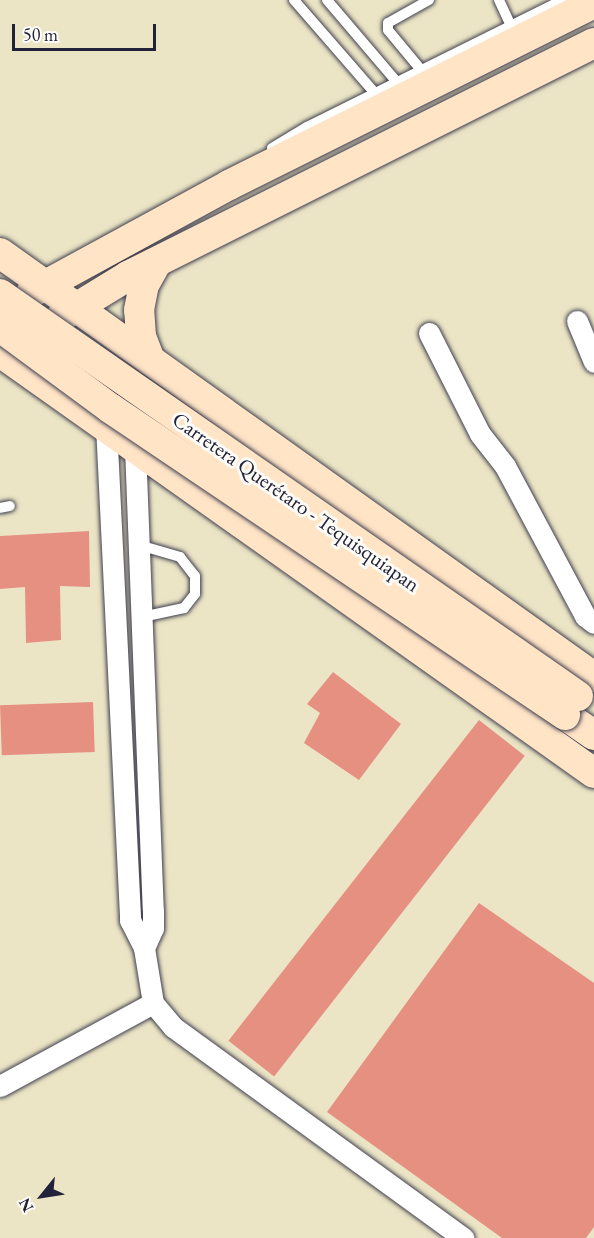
<!DOCTYPE html>
<html>
<head>
<meta charset="utf-8">
<style>
  body { margin:0 }
  #map { position:relative; width:594px; height:1238px; overflow:hidden; background:#ebe5c5; font-family:"EB Garamond",serif }
  div>[style] { position:absolute }
  .building>* { inset:0; background:#e69081; transform-origin:0 0 }
  .roads { filter:drop-shadow(0 0 2px #403f50) drop-shadow(0 0 2px #403f50) }
  .service>* { height:10px; margin:-5px; padding:0 5px; transform-origin:5px; border-radius:5px; background:#fff }
  .minor>* { height:21px; margin:-10.5px; padding:0 10.5px; transform-origin:10.5px; border-radius:10.5px; background:#fff }
  .secondary>* { height:30px; margin:-15px; padding:0 15px; transform-origin:15px; border-radius:15px; background:#ffe4c6 }
  .bridges { filter:drop-shadow(0 0 2px #403f50) drop-shadow(0 0 2px #403f50) }
  .secondary-bridge>* { height:30px; margin:-15px; padding:0 15px; transform-origin:15px; border-radius:15px; background:#ffe4c6 }
  span { translate:-50% -50%; white-space:nowrap; text-align:center; line-height:1.15; -webkit-text-stroke:6px #fdfcf7; paint-order:stroke }
  .street-label { font-size:21px; color:#22223b }
  .north { position:absolute; left:12px; top:1166px; width:60px; height:60px; -webkit-text-stroke:4px #fdfcf7; paint-order:stroke; rotate:240deg; font-size:16px; font-weight:700; line-height:24px; text-align:center; color:#22223b }
  .north::after { content:''; display:block; margin:auto; width:21px; height:27px; background:#22223b; clip-path:polygon(50% 0,100% 100%,50% 72%,0 100%) }
  .scale { position:absolute; left:12px; top:24px; width:144px; height:27px; box-sizing:border-box; border:3px solid #22223b; border-top:0; padding-left:8px; font-size:18px; line-height:21px; white-space:nowrap; color:#22223b; -webkit-text-stroke:4px #fdfcf7; paint-order:stroke }
</style>
</head>
<body>
<div id="map">
  <div class="building">
    <div style="clip-path:polygon(89px 531px,90px 587px,60px 586px,61px 640px,26px 643px,25px 587px,0 589px,0 536px)"></div>
    <div style="clip-path:polygon(333px 672px,401px 724px,359px 780px,304px 743px,320px 713px,307px 704px)"></div>
    <div style="left:93px;top:702px;width:50px;height:93px;rotate:88deg"></div>
    <div style="left:479px;top:720px;width:58px;height:407px;rotate:38deg"></div>
    <div style="clip-path:polygon(479px 903px,594px 983px,594px 1227px,586px 1238px,502px 1238px,327px 1112px)"></div>
  </div>
  <div class="roads">
    <div class="service">
      <div style="left:294px;top:0;width:131px;rotate:49deg"></div>
      <div style="left:327px;top:0;width:116px;rotate:49.6deg"></div>
      <div style="left:499px;top:0;width:29px;rotate:65deg"></div>
      <div style="left:422px;top:71px;width:53px;rotate:-129.7deg"></div>
      <div style="left:388px;top:30px;width:7px;rotate:-90deg"></div>
      <div style="left:388px;top:23px;width:47px;rotate:-29.3deg"></div>
      <div style="left:272px;top:148px;width:41px;rotate:-31deg"></div>
      <div style="left:307px;top:127px;width:286px;rotate:-26.4deg"></div>
      <div style="left:0;top:508px;width:10px;rotate:-11deg"></div>
      <div style="left:139px;top:545px;width:43px;rotate:16.3deg"></div>
      <div style="left:180px;top:557px;width:24px;rotate:52deg"></div>
      <div style="left:195px;top:576px;width:18px;rotate:90deg"></div>
      <div style="left:195px;top:594px;width:18px;rotate:128deg"></div>
      <div style="left:184px;top:608px;width:43px;rotate:167.9deg"></div>
    </div>
    <div class="minor">
      <div style="left:577px;top:321px;width:44px;rotate:67.5deg"></div>
      <div style="left:429px;top:333px;width:113px;rotate:63.2deg"></div>
      <div style="left:480px;top:434px;width:41px;rotate:52deg"></div>
      <div style="left:505px;top:466px;width:170px;rotate:61.9deg"></div>
      <div style="left:585px;top:616px;width:11px;rotate:38deg"></div>
      <div style="left:106px;top:425px;width:496px;rotate:87.2deg"></div>
      <div style="left:130px;top:920px;width:31px;rotate:63deg"></div>
      <div style="left:144px;top:948px;width:56px;rotate:80.7deg"></div>
      <div style="left:153px;top:1003px;width:31px;rotate:50deg"></div>
      <div style="left:173px;top:1027px;width:359px;rotate:36deg"></div>
      <div style="left:135px;top:447px;width:463px;rotate:87.8deg"></div>
      <div style="left:153px;top:910px;width:18px;rotate:90deg"></div>
      <div style="left:153px;top:928px;width:22px;rotate:114deg"></div>
      <div style="left:0;top:1086px;width:174px;rotate:-28.5deg"></div>
    </div>
    <div class="secondary">
      <div style="left:0;top:253px;width:730px;rotate:35.52deg"></div>
      <div style="left:31px;top:293px;width:226px;rotate:-28.6deg"></div>
      <div style="left:229px;top:185px;width:408px;rotate:-26.5deg"></div>
      <div style="left:61px;top:317px;width:79px;rotate:-31.5deg"></div>
      <div style="left:128px;top:276px;width:521px;rotate:-26.57deg"></div>
      <div style="left:0;top:352px;width:728px;rotate:35.33deg"></div>
      <div style="left:150px;top:360px;width:26px;rotate:-111deg"></div>
      <div style="left:141px;top:336px;width:26px;rotate:-94deg"></div>
      <div style="left:139px;top:310px;width:25px;rotate:-79deg"></div>
      <div style="left:144px;top:285px;width:25px;rotate:-61deg"></div>
      <div style="left:565px;top:715px;width:35px;rotate:35deg"></div>
    </div>
  </div>
  <div class="bridges">
    <div class="secondary-bridge">
      <div style="left:0;top:294px;width:704px;rotate:34.82deg"></div>
      <div style="left:0;top:327px;width:137px;rotate:36.4deg"></div>
      <div style="left:110px;top:408px;width:549px;rotate:34.01deg"></div>
    </div>
  </div>
  <div class="street-label">
    <span style="left:296px;top:502px;rotate:35deg">Carretera Querétaro - Tequisquiapan</span>
  </div>
  <div class="north">N</div>
  <div class="scale">50 m</div>
</div>
</body>
</html>
